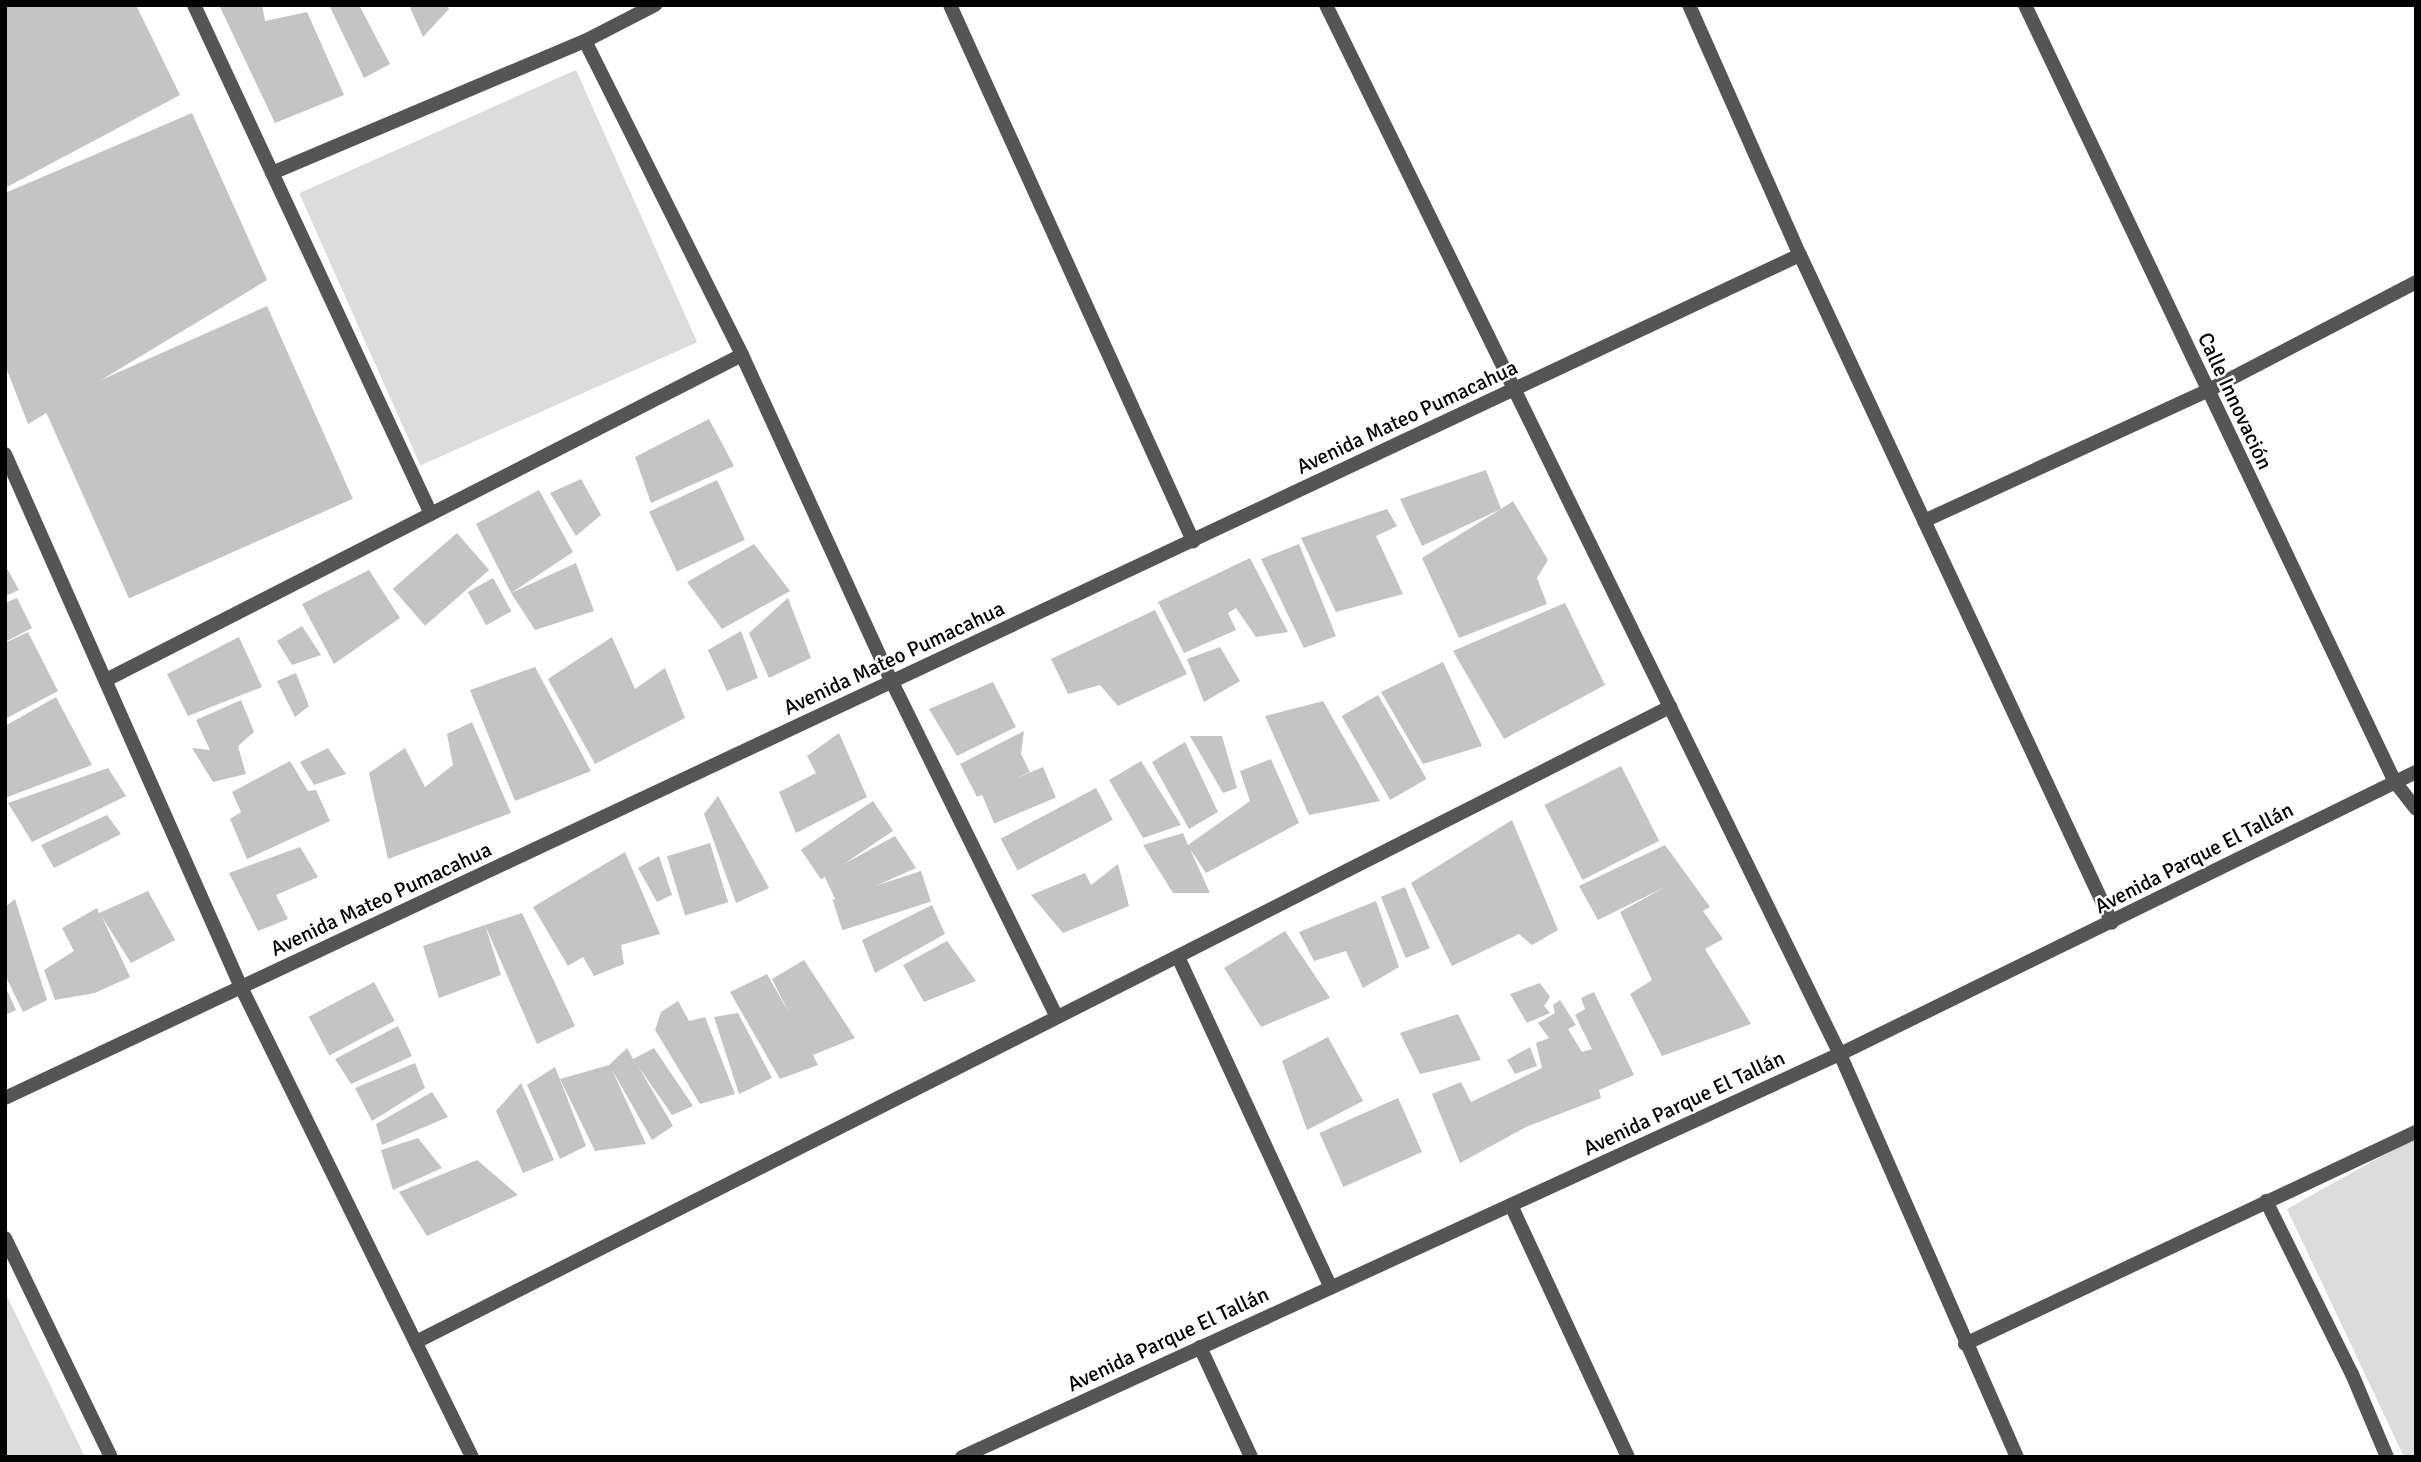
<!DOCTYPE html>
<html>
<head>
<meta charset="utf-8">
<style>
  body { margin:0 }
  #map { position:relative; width:2421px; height:1462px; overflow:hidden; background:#fff; font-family:Signika,sans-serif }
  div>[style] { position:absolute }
  .green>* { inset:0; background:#dcdcdc; transform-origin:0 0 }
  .building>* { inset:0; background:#c4c4c4; transform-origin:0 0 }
  .street>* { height:14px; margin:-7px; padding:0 7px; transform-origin:7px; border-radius:7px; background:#555 }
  span { translate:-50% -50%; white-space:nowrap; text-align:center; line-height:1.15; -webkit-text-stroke:5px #fff; paint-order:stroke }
  .street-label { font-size:21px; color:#000 }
  .frame { position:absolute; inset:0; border:7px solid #000; pointer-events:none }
</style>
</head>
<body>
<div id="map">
  <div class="green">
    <div style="left:576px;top:70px;width:298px;height:303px;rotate:66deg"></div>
    <div style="clip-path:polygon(2416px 1137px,2416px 1457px,2404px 1457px,2287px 1209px)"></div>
    <div style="clip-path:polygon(5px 1292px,85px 1457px,5px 1457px)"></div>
  </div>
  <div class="building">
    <div style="clip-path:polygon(5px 5px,136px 5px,180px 95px,5px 188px)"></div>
    <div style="clip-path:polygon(219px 5px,262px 5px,265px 21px,307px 12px,344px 95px,275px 123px)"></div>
    <div style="clip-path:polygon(329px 5px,359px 5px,390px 64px,364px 78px)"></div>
    <div style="clip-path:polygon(409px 5px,447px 5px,449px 9px,423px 37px)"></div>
    <div style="clip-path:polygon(192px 113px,267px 280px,28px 424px,5px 365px,5px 193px)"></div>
    <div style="left:267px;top:306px;width:211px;height:245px;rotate:66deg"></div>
    <div style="clip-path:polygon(709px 419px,734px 466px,651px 503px,635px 457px)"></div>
    <div style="clip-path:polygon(1486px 470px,1501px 509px,1513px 501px,1548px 560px,1537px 578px,1547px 604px,1459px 638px,1422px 558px,1501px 509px,1422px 546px,1400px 499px)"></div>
    <div style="clip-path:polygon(581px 479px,601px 515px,576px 536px,550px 493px)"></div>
    <div style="left:717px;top:480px;width:66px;height:75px;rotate:65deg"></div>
    <div style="clip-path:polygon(539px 490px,573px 552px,511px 593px,576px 563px,594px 611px,535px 630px,511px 593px,476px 524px)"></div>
    <div style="clip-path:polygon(1387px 509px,1397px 526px,1376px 536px,1403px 594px,1336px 612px,1301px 538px)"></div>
    <div style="left:457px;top:533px;width:49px;height:85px;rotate:49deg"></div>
    <div style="clip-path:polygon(754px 544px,790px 591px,722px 629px,687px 582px)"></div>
    <div style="clip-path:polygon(1299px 544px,1336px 636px,1304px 648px,1261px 559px)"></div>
    <div style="clip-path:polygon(1250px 558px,1288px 632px,1256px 637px,1236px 608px,1228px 613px,1236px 630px,1184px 653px,1158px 602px)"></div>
    <div style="clip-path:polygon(5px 565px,19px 590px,5px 596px)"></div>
    <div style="clip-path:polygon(369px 570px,400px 618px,334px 664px,302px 604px)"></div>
    <div style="left:493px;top:578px;width:38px;height:29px;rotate:61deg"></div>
    <div style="clip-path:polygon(17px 598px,32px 628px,5px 642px,5px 603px)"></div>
    <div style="clip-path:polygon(788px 598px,811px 658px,769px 678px,749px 633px)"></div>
    <div style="clip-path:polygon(1565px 603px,1605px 685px,1504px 739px,1453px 651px)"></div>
    <div style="clip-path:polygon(1155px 610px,1187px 674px,1118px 706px,1100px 685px,1068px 694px,1051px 659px)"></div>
    <div style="clip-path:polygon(302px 626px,321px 655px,292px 665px,277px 641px)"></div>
    <div style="clip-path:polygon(741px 631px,758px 678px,727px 691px,708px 650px)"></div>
    <div style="clip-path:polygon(28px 632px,58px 691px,5px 719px,5px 643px)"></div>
    <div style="clip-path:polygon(239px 637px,262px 687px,188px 716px,167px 674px)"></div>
    <div style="clip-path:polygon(612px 637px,635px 689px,665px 668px,685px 718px,595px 764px,548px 679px)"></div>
    <div style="clip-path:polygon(1220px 647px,1240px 681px,1204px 702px,1187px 659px)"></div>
    <div style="clip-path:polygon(1443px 662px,1482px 746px,1423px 764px,1381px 692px)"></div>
    <div style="clip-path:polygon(535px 667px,591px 771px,515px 801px,470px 690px)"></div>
    <div style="clip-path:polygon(296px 673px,309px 706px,295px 717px,277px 681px)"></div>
    <div style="clip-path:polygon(993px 682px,1016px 727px,957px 756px,929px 709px)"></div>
    <div style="left:1378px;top:695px;width:97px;height:42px;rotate:60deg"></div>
    <div style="clip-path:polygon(56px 697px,92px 765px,5px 798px,5px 726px)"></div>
    <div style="clip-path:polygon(241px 700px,254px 732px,238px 746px,246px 774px,213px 782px,192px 748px,210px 750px,196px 720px)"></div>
    <div style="clip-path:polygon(1323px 701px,1380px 801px,1309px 815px,1265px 716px)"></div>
    <div style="clip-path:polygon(472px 722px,511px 813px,388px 859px,369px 773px,405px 748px,425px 787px,453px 765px,447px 734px)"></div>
    <div style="clip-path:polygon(1024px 731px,1021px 754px,1030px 772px,977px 797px,960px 764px)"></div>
    <div style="clip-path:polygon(839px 733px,867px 797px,796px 833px,779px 792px,816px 773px,807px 756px)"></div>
    <div style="clip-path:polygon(1190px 736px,1222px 736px,1237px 788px,1223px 793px)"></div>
    <div style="clip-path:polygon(1185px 742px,1218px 812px,1189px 829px,1152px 762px)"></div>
    <div style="clip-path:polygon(328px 748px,346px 774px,314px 785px,300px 762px)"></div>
    <div style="clip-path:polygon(1271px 759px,1299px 823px,1206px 873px,1190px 849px,1210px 893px,1173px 893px,1143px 845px,1183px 833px,1188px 845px,1250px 801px,1240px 771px)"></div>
    <div style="clip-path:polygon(290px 761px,308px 791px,316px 790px,330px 821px,247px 859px,230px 819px,241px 812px,232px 792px)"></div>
    <div style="clip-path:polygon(1141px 761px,1181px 825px,1143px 838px,1109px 780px)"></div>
    <div style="left:1621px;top:766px;width:84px;height:86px;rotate:63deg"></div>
    <div style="left:1043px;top:767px;width:33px;height:67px;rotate:67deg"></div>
    <div style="clip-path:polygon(108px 768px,126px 796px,32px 842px,8px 803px)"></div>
    <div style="left:1096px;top:788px;width:36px;height:108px;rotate:62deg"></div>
    <div style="clip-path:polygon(718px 796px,769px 888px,736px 903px,704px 814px)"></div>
    <div style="left:873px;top:801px;width:36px;height:87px;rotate:56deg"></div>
    <div style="clip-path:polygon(107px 815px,121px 834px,54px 868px,41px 845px)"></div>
    <div style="clip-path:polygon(1512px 820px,1558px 930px,1532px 945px,1519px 934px,1452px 966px,1411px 883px)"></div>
    <div style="clip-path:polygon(895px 836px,916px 868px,837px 903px,824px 875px)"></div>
    <div style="left:710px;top:843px;width:62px;height:45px;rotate:73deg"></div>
    <div style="clip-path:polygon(1665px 845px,1710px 907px,1703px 911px,1723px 939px,1705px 949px,1751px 1024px,1662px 1056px,1630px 994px,1652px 980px,1620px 912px,1665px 887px,1598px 920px,1579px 886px)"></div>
    <div style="clip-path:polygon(300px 847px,318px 877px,276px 895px,288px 919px,258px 931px,229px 873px)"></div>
    <div style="clip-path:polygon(625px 852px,660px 934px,621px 945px,624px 964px,594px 976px,583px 957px,568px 966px,533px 907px)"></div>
    <div style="clip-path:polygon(659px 856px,672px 895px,657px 902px,638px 868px)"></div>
    <div style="clip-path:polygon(1118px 864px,1129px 906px,1063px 933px,1031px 895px,1085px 873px,1091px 885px)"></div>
    <div style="left:921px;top:871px;width:32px;height:93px;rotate:72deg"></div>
    <div style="left:1405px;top:887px;width:66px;height:26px;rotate:68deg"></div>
    <div style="clip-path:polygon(148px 891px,175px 940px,131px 963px,102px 917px,130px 977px,95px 993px,55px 1000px,44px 970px,74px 951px,62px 928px,97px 908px,99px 913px)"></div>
    <div style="clip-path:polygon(15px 899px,47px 1000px,23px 1012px,5px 975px,5px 907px)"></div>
    <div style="clip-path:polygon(1376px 901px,1399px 967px,1363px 988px,1346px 951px,1314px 961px,1299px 932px)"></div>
    <div style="clip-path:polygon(932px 905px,945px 934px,875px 973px,862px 940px)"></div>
    <div style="clip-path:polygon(522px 913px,575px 1026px,537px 1044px,485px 925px,501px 975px,439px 998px,423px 946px,485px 925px)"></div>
    <div style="clip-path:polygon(1285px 931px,1330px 998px,1261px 1027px,1224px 968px)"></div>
    <div style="clip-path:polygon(947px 941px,976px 981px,924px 1002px,903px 965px)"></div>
    <div style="clip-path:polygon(804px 960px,855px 1038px,813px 1055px,818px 1065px,780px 1079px,730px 992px,767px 974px,789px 1013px,772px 979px)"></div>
    <div style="left:374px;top:982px;width:44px;height:74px;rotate:62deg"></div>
    <div style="clip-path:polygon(1540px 983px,1550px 997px,1544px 1006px,1550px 1013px,1527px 1023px,1510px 994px)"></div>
    <div style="clip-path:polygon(5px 986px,16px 1010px,5px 1015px)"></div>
    <div style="clip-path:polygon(1594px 992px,1634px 1075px,1599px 1090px,1601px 1098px,1526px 1127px,1460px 1163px,1432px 1094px,1461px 1082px,1471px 1102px,1542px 1068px,1536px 1043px,1549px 1038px,1538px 1023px,1555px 1013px,1553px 1005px,1560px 1000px,1576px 1025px,1568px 1029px,1582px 1052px,1592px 1049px,1575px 1015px,1585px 1009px,1581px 998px)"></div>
    <div style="clip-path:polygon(678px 1001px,689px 1021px,705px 1017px,735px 1094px,700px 1104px,655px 1030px,661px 1012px)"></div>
    <div style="clip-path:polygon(738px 1013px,772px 1078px,739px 1094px,714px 1017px)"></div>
    <div style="clip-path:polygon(1458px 1014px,1481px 1060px,1420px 1074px,1400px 1033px)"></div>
    <div style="clip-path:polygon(398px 1026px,412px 1056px,351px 1084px,335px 1059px)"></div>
    <div style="clip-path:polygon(1328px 1037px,1363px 1101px,1307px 1130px,1282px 1061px)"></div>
    <div style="clip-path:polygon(1530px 1047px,1537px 1066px,1515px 1074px,1507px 1060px)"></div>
    <div style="clip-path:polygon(627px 1048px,633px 1059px,654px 1048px,693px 1106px,672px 1115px,638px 1066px,673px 1126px,652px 1140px,612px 1070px,646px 1144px,595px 1151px,560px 1079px,609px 1065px)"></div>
    <div style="clip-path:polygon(415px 1063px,425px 1088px,372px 1121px,355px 1088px)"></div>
    <div style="clip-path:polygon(555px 1067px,586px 1146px,560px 1159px,527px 1085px)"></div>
    <div style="clip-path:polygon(521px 1083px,554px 1160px,523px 1173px,496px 1111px)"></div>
    <div style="clip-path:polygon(432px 1092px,448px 1117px,382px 1145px,376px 1124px)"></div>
    <div style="left:1398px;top:1098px;width:59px;height:86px;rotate:66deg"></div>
    <div style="clip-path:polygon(418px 1138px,442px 1168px,393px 1190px,381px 1150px)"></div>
    <div style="clip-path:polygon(477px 1160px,518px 1195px,427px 1236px,399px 1192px)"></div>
  </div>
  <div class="street">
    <div style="left:194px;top:5px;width:561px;rotate:65.03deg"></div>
    <div style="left:950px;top:5px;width:589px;rotate:65.61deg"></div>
    <div style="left:1326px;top:5px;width:1168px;rotate:63.9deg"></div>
    <div style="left:1840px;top:1054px;width:440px;rotate:66.3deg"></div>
    <div style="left:1689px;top:5px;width:274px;rotate:66.1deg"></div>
    <div style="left:1800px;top:255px;width:737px;rotate:64.96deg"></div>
    <div style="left:2025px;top:5px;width:861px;rotate:64.54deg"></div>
    <div style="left:2395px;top:782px;width:34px;rotate:52deg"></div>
    <div style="left:585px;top:41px;width:351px;rotate:63.4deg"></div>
    <div style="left:742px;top:355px;width:360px;rotate:65.4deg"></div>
    <div style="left:892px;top:682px;width:372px;rotate:63.8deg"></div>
    <div style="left:272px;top:173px;width:340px;rotate:-22.9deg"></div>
    <div style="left:585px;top:41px;width:79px;rotate:-27.2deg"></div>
    <div style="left:5px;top:454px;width:583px;rotate:66.12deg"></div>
    <div style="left:241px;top:987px;width:524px;rotate:63.83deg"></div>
    <div style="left:1924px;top:521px;width:311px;rotate:-24.7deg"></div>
    <div style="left:2207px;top:391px;width:236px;rotate:-27.5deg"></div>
    <div style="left:106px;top:680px;width:714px;rotate:-27.07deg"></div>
    <div style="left:1179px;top:959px;width:362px;rotate:65.2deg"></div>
    <div style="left:5px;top:1098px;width:1983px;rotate:-25.16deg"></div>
    <div style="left:2266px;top:1201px;width:193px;rotate:63.6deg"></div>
    <div style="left:2352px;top:1374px;width:90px;rotate:67.1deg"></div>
    <div style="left:1511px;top:1205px;width:278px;rotate:65.1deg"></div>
    <div style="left:5px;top:1238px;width:243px;rotate:64.2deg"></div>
    <div style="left:416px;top:1342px;width:1406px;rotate:-26.86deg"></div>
    <div style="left:1965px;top:1344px;width:498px;rotate:-25.2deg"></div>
    <div style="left:1200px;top:1347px;width:121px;rotate:65.1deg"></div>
    <div style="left:962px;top:1457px;width:966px;rotate:-24.66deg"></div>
    <div style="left:1840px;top:1054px;width:641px;rotate:-26.09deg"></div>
  </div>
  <div class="street-label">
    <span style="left:2235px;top:401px;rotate:65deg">Calle Innovación</span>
    <span style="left:1407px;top:417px;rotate:-25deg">Avenida Mateo Pumacahua</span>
    <span style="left:894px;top:658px;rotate:-25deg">Avenida Mateo Pumacahua</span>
    <span style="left:2194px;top:858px;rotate:-27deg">Avenida Parque El Tallán</span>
    <span style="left:381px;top:899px;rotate:-25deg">Avenida Mateo Pumacahua</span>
    <span style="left:1684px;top:1103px;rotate:-25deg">Avenida Parque El Tallán</span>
    <span style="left:1168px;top:1339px;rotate:-25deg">Avenida Parque El Tallán</span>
  </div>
  <div class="frame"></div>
</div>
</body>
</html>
